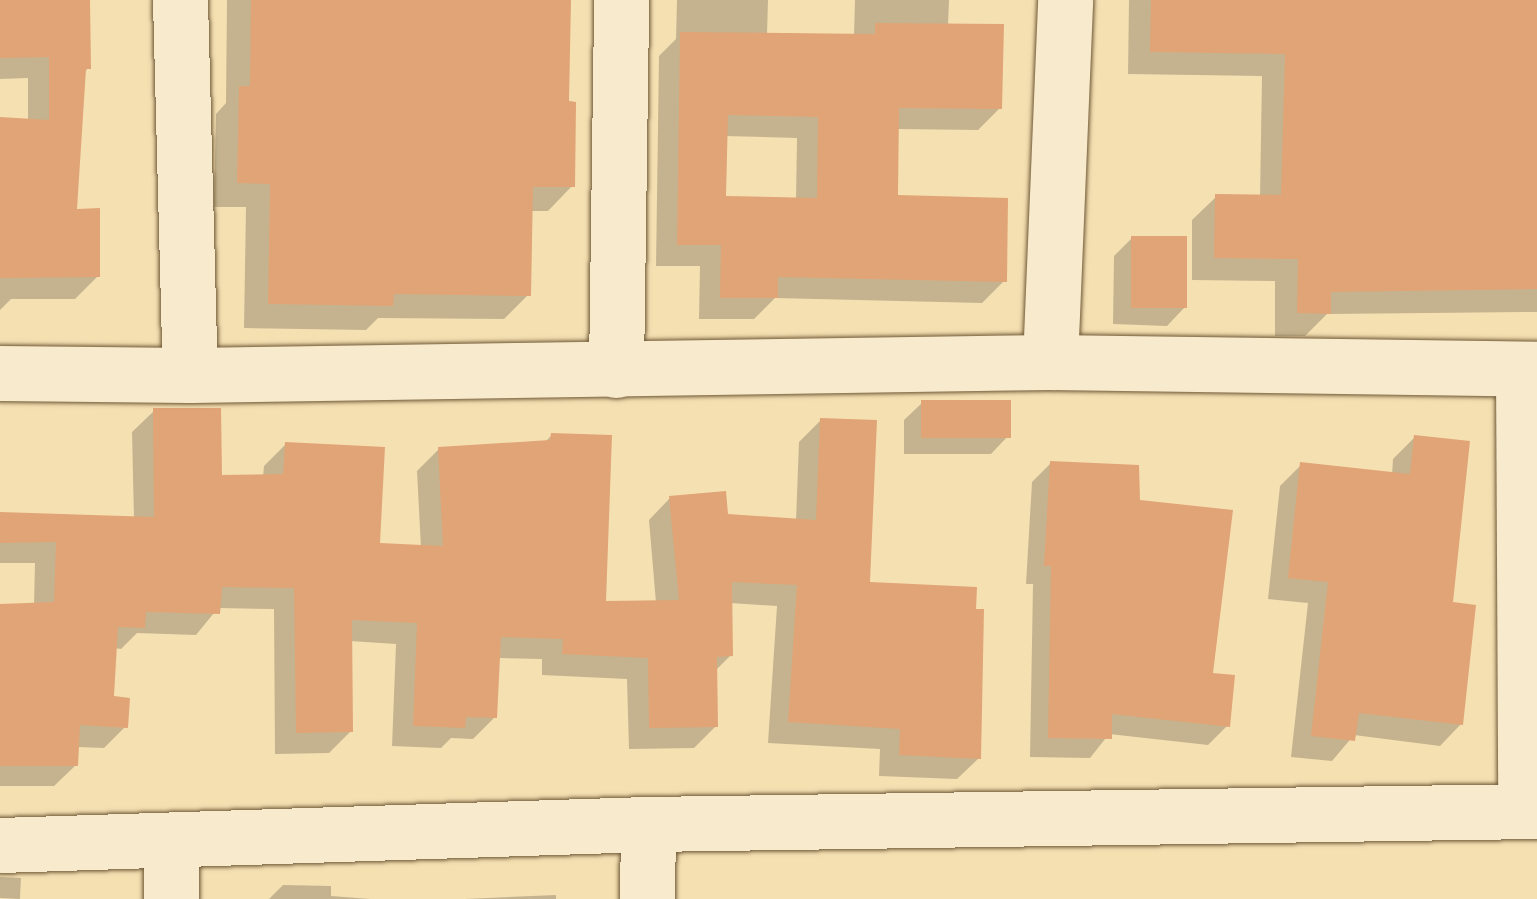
<!DOCTYPE html>
<html>
<head>
<meta charset="utf-8">
<style>
  body { margin:0 }
  #map { position:relative; width:1537px; height:899px; overflow:hidden; background:#f5e0b2; font-family:"Sorts Mill Goudy",serif }
  div>[style] { position:absolute }
  .shadow>* { inset:0; background:#0003; transform-origin:0 0 }
  .building>* { inset:0; background:#e1a476; transform-origin:0 0 }
  .roads { filter:drop-shadow(0 0 2px #6f5836) drop-shadow(0 0 2px #6f5836) }
  .minor>* { height:55px; margin:-27.5px; padding:0 27.5px; transform-origin:27.5px; border-radius:27.5px; background:#f8ebcd }
  span { translate:-50% -50%; white-space:nowrap; text-align:center; line-height:1.15; -webkit-text-stroke:9px #f8ebcd; paint-order:stroke }
</style>
</head>
<body>
<div id="map">
  <div class="shadow">
    <div style="clip-path:polygon(0 0,87px 0,88px 68px,84px 73px,75px 211px,98px 276px,75px 299px,11px 299px,0 310px,0 119px,28px 121px,28px 78px,0 79px)"></div>
    <div style="clip-path:polygon(227px 0,568px 0,566px 104px,572px 186px,548px 211px,530px 211px,529px 294px,504px 319px,378px 318px,366px 330px,244px 328px,246px 207px,214px 207px,216px 114px,226px 103px)"></div>
    <div style="clip-path:polygon(evenodd,677px 0,768px 0,767px 35px,854px 36px,855px 0,949px 0,948px 26px,1000px 108px,978px 130px,896px 129px,895px 198px,1004px 281px,982px 303px,775px 298px,754px 319px,699px 319px,700px 266px,656px 266px,659px 56px,676px 39px,677px 0,724px 136px,797px 138px,796px 200px,723px 199px,724px 136px)"></div>
    <div style="clip-path:polygon(1129px 0,1537px 0,1537px 312px,1327px 314px,1305px 336px,1275px 336px,1275px 281px,1192px 280px,1192px 220px,1216px 197px,1260px 197px,1262px 76px,1128px 74px)"></div>
    <div style="clip-path:polygon(1132px 238px,1184px 308px,1167px 326px,1113px 324px,1114px 256px)"></div>
    <div style="clip-path:polygon(922px 403px,1008px 436px,991px 454px,904px 454px,904px 420px)"></div>
    <div style="clip-path:polygon(154px 411px,219px 477px,263px 477px,264px 466px,286px 444px,377px 545px,421px 548px,417px 471px,439px 449px,544px 443px,552px 435px,604px 604px,656px 603px,649px 520px,670px 498px,725px 517px,796px 521px,799px 442px,821px 420px,868px 585px,979px 758px,957px 779px,879px 776px,880px 749px,768px 743px,777px 606px,730px 603px,731px 655px,715px 671px,716px 726px,694px 748px,629px 749px,627px 679px,542px 675px,542px 659px,498px 658px,495px 717px,473px 739px,451px 738px,441px 748px,392px 746px,396px 644px,350px 641px,351px 731px,329px 753px,275px 754px,274px 609px,218px 608px,196px 635px,137px 633px,121px 649px,114px 648px,111px 699px,125px 727px,104px 748px,77px 747px,76px 765px,54px 786px,0 786px,0 607px,34px 606px,35px 563px,0 563px,0 515px,134px 519px,132px 432px)"></div>
    <div style="clip-path:polygon(1415px 437px,1450px 605px,1461px 724px,1440px 746px,1354px 735px,1332px 761px,1291px 757px,1308px 603px,1268px 599px,1280px 486px,1301px 465px,1392px 475px,1393px 459px)"></div>
    <div style="clip-path:polygon(1051px 463px,1210px 675px,1227px 726px,1208px 745px,1109px 734px,1090px 758px,1030px 757px,1033px 584px,1026px 584px,1032px 482px)"></div>
    <div style="left:21px;top:878px;width:21px;height:21px;rotate:93deg"></div>
    <div style="clip-path:polygon(283px 885px,331px 886px,331px 896px,371px 899px,269px 899px)"></div>
    <div style="clip-path:polygon(556px 895px,556px 899px,464px 899px)"></div>
  </div>
  <div class="building">
    <div style="clip-path:polygon(0 0,90px 0,91px 69px,86px 69px,77px 209px,100px 208px,100px 277px,0 278px,0 117px,49px 120px,49px 57px,0 58px)"></div>
    <div style="clip-path:polygon(251px 0,571px 0,569px 101px,576px 102px,575px 187px,533px 187px,531px 296px,394px 294px,393px 306px,268px 304px,270px 184px,237px 183px,239px 86px,250px 86px)"></div>
    <div style="clip-path:polygon(1151px 0,1537px 0,1537px 289px,1331px 292px,1331px 314px,1297px 313px,1298px 259px,1214px 258px,1215px 194px,1281px 195px,1285px 54px,1150px 52px)"></div>
    <div style="clip-path:polygon(evenodd,875px 23px,1004px 24px,1002px 109px,899px 108px,898px 195px,1008px 198px,1007px 282px,778px 277px,778px 298px,720px 298px,721px 245px,677px 245px,680px 32px,875px 34px,875px 23px,728px 115px,818px 117px,817px 198px,726px 196px,728px 115px)"></div>
    <div style="left:1131px;top:236px;width:56px;height:72px"></div>
    <div style="left:1011px;top:400px;width:38px;height:90px;rotate:90deg"></div>
    <div style="clip-path:polygon(153px 408px,221px 408px,222px 475px,283px 474px,285px 442px,385px 447px,380px 543px,443px 546px,438px 447px,550px 440px,551px 433px,612px 435px,606px 601px,679px 600px,669px 496px,726px 491px,728px 514px,816px 520px,820px 418px,877px 420px,870px 582px,977px 587px,976px 609px,984px 609px,981px 759px,899px 755px,900px 729px,788px 722px,797px 585px,732px 582px,733px 656px,717px 657px,718px 727px,649px 728px,648px 658px,562px 654px,563px 639px,501px 637px,497px 718px,466px 717px,465px 728px,413px 726px,417px 623px,352px 620px,353px 732px,296px 733px,294px 588px,222px 587px,220px 614px,146px 612px,145px 628px,118px 627px,114px 696px,130px 698px,128px 728px,80px 725px,78px 766px,0 766px,0 604px,54px 602px,56px 542px,0 543px,0 512px,154px 517px)"></div>
    <div style="clip-path:polygon(1414px 435px,1470px 441px,1453px 602px,1476px 605px,1463px 725px,1359px 713px,1355px 741px,1311px 736px,1328px 582px,1288px 578px,1300px 462px,1410px 474px)"></div>
    <div style="clip-path:polygon(1050px 461px,1139px 465px,1140px 500px,1233px 510px,1213px 673px,1235px 675px,1230px 727px,1112px 714px,1112px 739px,1048px 738px,1051px 566px,1044px 566px)"></div>
  </div>
  <div class="roads">
    <div class="minor">
      <div style="left:180px;top:0;width:375px;rotate:88.5deg"></div>
      <div style="left:1050px;top:362px;width:362px;rotate:-87.6deg"></div>
      <div style="left:1523px;top:369px;width:442px;rotate:89.7deg"></div>
      <div style="left:616px;top:370px;width:370px;rotate:-89.2deg"></div>
      <div style="left:0;top:373px;width:190px;rotate:0.6deg"></div>
      <div style="left:190px;top:375px;width:860px;rotate:-0.87deg"></div>
      <div style="left:1050px;top:362px;width:487px;rotate:0.8deg"></div>
      <div style="left:0;top:845px;width:648px;rotate:-1.86deg"></div>
      <div style="left:648px;top:824px;width:889px;rotate:-0.84deg"></div>
      <div style="left:171px;top:899px;width:59px;rotate:-90deg"></div>
      <div style="left:647px;top:899px;width:75px;rotate:-89.2deg"></div>
    </div>
  </div>
</div>
</body>
</html>
